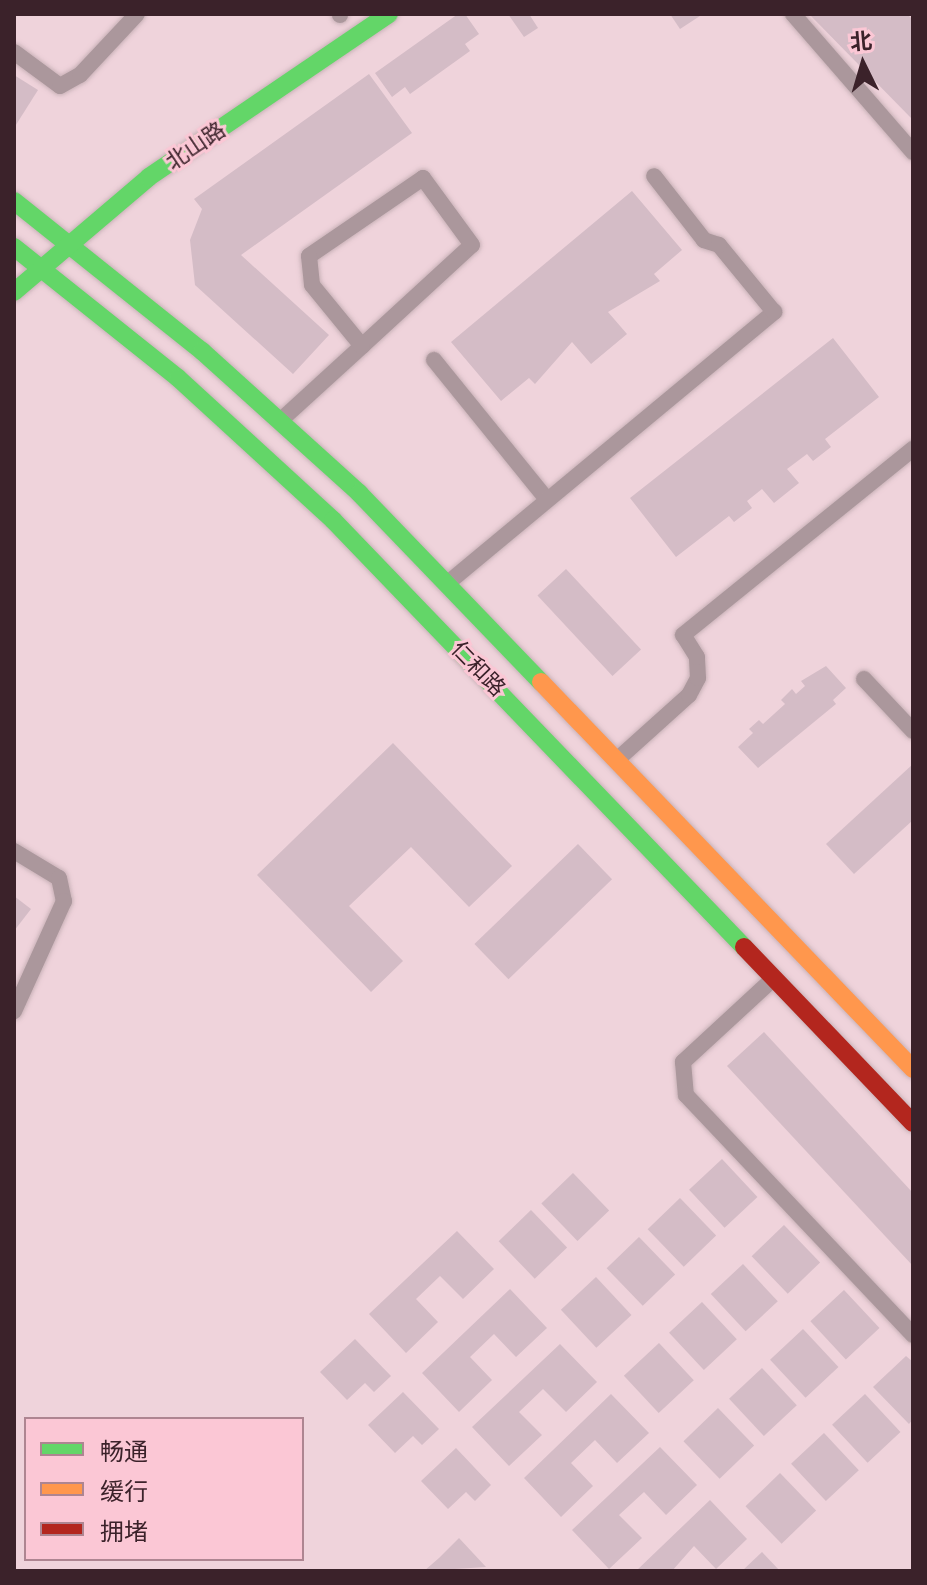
<!DOCTYPE html>
<html>
<head>
<meta charset="utf-8">
<style>
  body { margin:0 }
  #map { position:relative; width:927px; height:1585px; overflow:hidden; background:#efd3db; font-family:"Noto Serif","Noto Sans SC",serif }
  div>[style] { position:absolute }
  .building>* { inset:0; background:#d4bcc6; transform-origin:0 0 }
  .roads { filter:drop-shadow(0 0 2px #c9b2b8) drop-shadow(0 0 2px #c9b2b8) }
  .lane>* { height:16px; margin:-8px; padding:0 8px; transform-origin:8px; border-radius:8px; background:#ab979c }
  .fast>* { height:18px; margin:-9px; padding:0 9px; transform-origin:9px; border-radius:9px; background:#63d668 }
  .slow>* { height:18px; margin:-9px; padding:0 9px; transform-origin:9px; border-radius:9px; background:#ff974d }
  .jam>* { height:18px; margin:-9px; padding:0 9px; transform-origin:9px; border-radius:9px; background:#b3261e }
  span { translate:-50% -50%; white-space:nowrap; text-align:center; line-height:1.15; -webkit-text-stroke:6px #fbc7d5; paint-order:stroke }
  .street-label { font-size:22px; color:#3b222a }
  .frame { position:absolute; inset:0; border:16px solid #3b222a; pointer-events:none }
  .legend { position:absolute; left:24px; top:1417px; width:280px; height:144px; box-sizing:border-box; background:#fbc7d5; border:2px solid #ae8591; margin:0; padding:10px 14px; list-style:none; font-size:24px; color:#3b222a }
  .legend li { display:flex; align-items:center; gap:16px; height:40px }
  .legend b { width:40px; border:2px solid #ae8591 }
  .north { position:absolute; left:823px; top:24px; width:80px; height:80px; -webkit-text-stroke:6px #fbc7d5; paint-order:stroke; rotate:355deg; font-size:22px; font-weight:700; line-height:32px; text-align:center; color:#3b222a }
  .north::after { content:''; display:block; margin:auto; width:28px; height:36px; background:#3b222a; clip-path:polygon(50% 0,100% 100%,50% 72%,0 100%) }
</style>
</head>
<body>
<div id="map">
  <div class="building">
    <div style="clip-path:polygon(458px 14px,465px 14px,479px 34px,465px 44px,470px 51px,410px 94px,405px 87px,392px 97px,375px 73px)"></div>
    <div style="clip-path:polygon(508px 14px,529px 14px,538px 28px,524px 37px)"></div>
    <div style="clip-path:polygon(670px 14px,703px 14px,680px 29px)"></div>
    <div style="clip-path:polygon(809px 14px,907px 14px,913px 20px,913px 120px)"></div>
    <div style="clip-path:polygon(369px 74px,412px 133px,241px 255px,329px 335px,293px 374px,195px 285px,190px 240px,202px 209px,194px 199px)"></div>
    <div style="clip-path:polygon(14px 75px,38px 90px,14px 128px)"></div>
    <div style="clip-path:polygon(632px 191px,682px 250px,654px 274px,660px 281px,608px 312px,627px 334px,591px 364px,572px 342px,535px 384px,529px 378px,501px 401px,451px 342px)"></div>
    <div style="clip-path:polygon(833px 338px,879px 397px,825px 439px,831px 447px,813px 461px,807px 454px,787px 469px,799px 483px,774px 503px,762px 489px,747px 501px,752px 508px,734px 522px,729px 516px,676px 557px,630px 498px)"></div>
    <div style="left:566px;top:569px;width:110px;height:39px;rotate:47deg"></div>
    <div style="clip-path:polygon(826px 666px,846px 688px,833px 700px,836px 704px,758px 768px,738px 747px,753px 733px,749px 729px,759px 720px,763px 724px,785px 704px,781px 700px,792px 689px,796px 694px,805px 686px,801px 681px)"></div>
    <div style="clip-path:polygon(393px 743px,512px 866px,469px 907px,411px 847px,349px 906px,403px 961px,371px 992px,257px 875px)"></div>
    <div style="clip-path:polygon(913px 764px,913px 820px,854px 874px,826px 844px)"></div>
    <div style="left:578px;top:844px;width:49px;height:144px;rotate:46deg"></div>
    <div style="clip-path:polygon(14px 896px,31px 909px,14px 931px)"></div>
    <div style="clip-path:polygon(764px 1032px,913px 1193px,913px 1266px,727px 1066px)"></div>
    <div style="left:722px;top:1159px;width:52px;height:45px;rotate:47deg"></div>
    <div style="left:573px;top:1173px;width:52px;height:44px;rotate:46deg"></div>
    <div style="left:680px;top:1198px;width:52px;height:45px;rotate:46deg"></div>
    <div style="left:531px;top:1210px;width:52px;height:45px;rotate:46deg"></div>
    <div style="left:784px;top:1225px;width:52px;height:45px;rotate:46deg"></div>
    <div style="clip-path:polygon(457px 1231px,494px 1269px,463px 1299px,440px 1276px,416px 1299px,438px 1322px,406px 1353px,369px 1314px)"></div>
    <div style="left:639px;top:1237px;width:52px;height:45px;rotate:46deg"></div>
    <div style="left:743px;top:1264px;width:51px;height:44px;rotate:47deg"></div>
    <div style="left:596px;top:1277px;width:52px;height:48px;rotate:47deg"></div>
    <div style="clip-path:polygon(510px 1289px,547px 1328px,516px 1357px,494px 1334px,470px 1357px,492px 1380px,459px 1412px,422px 1373px)"></div>
    <div style="left:844px;top:1290px;width:52px;height:46px;rotate:47deg"></div>
    <div style="left:702px;top:1302px;width:51px;height:45px;rotate:47deg"></div>
    <div style="left:803px;top:1329px;width:52px;height:45px;rotate:47deg"></div>
    <div style="clip-path:polygon(355px 1339px,391px 1376px,374px 1392px,365px 1383px,347px 1400px,320px 1372px)"></div>
    <div style="left:659px;top:1343px;width:51px;height:48px;rotate:47deg"></div>
    <div style="clip-path:polygon(560px 1344px,597px 1382px,566px 1412px,543px 1389px,519px 1412px,542px 1435px,509px 1466px,472px 1427px)"></div>
    <div style="clip-path:polygon(906px 1356px,913px 1362px,913px 1419px,909px 1424px,873px 1387px)"></div>
    <div style="left:762px;top:1368px;width:51px;height:45px;rotate:47deg"></div>
    <div style="clip-path:polygon(403px 1392px,439px 1429px,422px 1445px,413px 1436px,395px 1453px,368px 1425px)"></div>
    <div style="clip-path:polygon(611px 1394px,649px 1433px,617px 1463px,595px 1440px,571px 1463px,593px 1486px,561px 1517px,524px 1478px)"></div>
    <div style="left:865px;top:1394px;width:52px;height:45px;rotate:47deg"></div>
    <div style="left:718px;top:1408px;width:52px;height:48px;rotate:46deg"></div>
    <div style="left:824px;top:1433px;width:51px;height:45px;rotate:47deg"></div>
    <div style="clip-path:polygon(660px 1447px,697px 1485px,666px 1515px,644px 1492px,619px 1515px,642px 1538px,609px 1569px,572px 1530px)"></div>
    <div style="clip-path:polygon(456px 1448px,491px 1485px,475px 1501px,466px 1492px,448px 1509px,421px 1481px)"></div>
    <div style="left:780px;top:1473px;width:52px;height:48px;rotate:46deg"></div>
    <div style="clip-path:polygon(710px 1500px,747px 1539px,716px 1569px,694px 1546px,672px 1571px,636px 1571px)"></div>
    <div style="clip-path:polygon(459px 1538px,486px 1567px,424px 1571px,439px 1558px)"></div>
    <div style="clip-path:polygon(762px 1552px,780px 1571px,742px 1571px)"></div>
  </div>
  <div class="roads">
    <div class="lane">
      <div style="left:340px;top:14px;width:1px;rotate:90deg"></div>
      <div style="left:793px;top:14px;width:183px;rotate:49deg"></div>
      <div style="left:14px;top:52px;width:57px;rotate:36.5deg"></div>
      <div style="left:60px;top:86px;width:23px;rotate:-29deg"></div>
      <div style="left:80px;top:75px;width:83px;rotate:-46.9deg"></div>
      <div style="left:434px;top:360px;width:176px;rotate:51deg"></div>
      <div style="left:280px;top:421px;width:111px;rotate:-42.4deg"></div>
      <div style="left:362px;top:346px;width:149px;rotate:-42.6deg"></div>
      <div style="left:472px;top:245px;width:83px;rotate:-126.2deg"></div>
      <div style="left:423px;top:178px;width:138px;rotate:145.6deg"></div>
      <div style="left:309px;top:256px;width:29px;rotate:84deg"></div>
      <div style="left:312px;top:285px;width:79px;rotate:50.7deg"></div>
      <div style="left:449px;top:582px;width:423px;rotate:-39.7deg"></div>
      <div style="left:774px;top:312px;width:87px;rotate:-129.4deg"></div>
      <div style="left:719px;top:245px;width:16px;rotate:-162deg"></div>
      <div style="left:704px;top:240px;width:81px;rotate:-128deg"></div>
      <div style="left:864px;top:679px;width:71px;rotate:46.7deg"></div>
      <div style="left:619px;top:758px;width:94px;rotate:-42deg"></div>
      <div style="left:689px;top:695px;width:19px;rotate:-62deg"></div>
      <div style="left:698px;top:678px;width:21px;rotate:-93deg"></div>
      <div style="left:697px;top:657px;width:26px;rotate:-122deg"></div>
      <div style="left:683px;top:635px;width:296px;rotate:-39deg"></div>
      <div style="left:14px;top:851px;width:52px;rotate:31deg"></div>
      <div style="left:59px;top:878px;width:24px;rotate:78deg"></div>
      <div style="left:64px;top:901px;width:121px;rotate:114.4deg"></div>
      <div style="left:774px;top:978px;width:124px;rotate:137.3deg"></div>
      <div style="left:683px;top:1062px;width:33px;rotate:85deg"></div>
      <div style="left:686px;top:1095px;width:330px;rotate:46.6deg"></div>
    </div>
    <div class="fast">
      <div style="left:14px;top:201px;width:241px;rotate:38.6deg"></div>
      <div style="left:202px;top:351px;width:212px;rotate:42.1deg"></div>
      <div style="left:359px;top:493px;width:262px;rotate:46.1deg"></div>
      <div style="left:14px;top:247px;width:210px;rotate:38.6deg"></div>
      <div style="left:178px;top:378px;width:210px;rotate:42.5deg"></div>
      <div style="left:333px;top:520px;width:593px;rotate:46.09deg"></div>
      <div style="left:14px;top:292px;width:177px;rotate:-40.4deg"></div>
      <div style="left:149px;top:177px;width:290px;rotate:-34.2deg"></div>
    </div>
    <div class="slow">
      <div style="left:541px;top:682px;width:537px;rotate:46.13deg"></div>
    </div>
    <div class="jam">
      <div style="left:744px;top:947px;width:244px;rotate:46.2deg"></div>
    </div>
  </div>
  <div class="street-label">
    <span style="left:195px;top:145px;rotate:-34deg">北山路</span>
    <span style="left:479px;top:668px;rotate:46deg">仁和路</span>
  </div>
  <div class="frame"></div>
  <ul class="legend">
  <li><b style="height:10px;background:#63d668"></b>畅通</li>
  <li><b style="height:10px;background:#ff974d"></b>缓行</li>
  <li><b style="height:10px;background:#b3261e"></b>拥堵</li>
  </ul>
  <div class="north">北</div>
</div>
</body>
</html>
